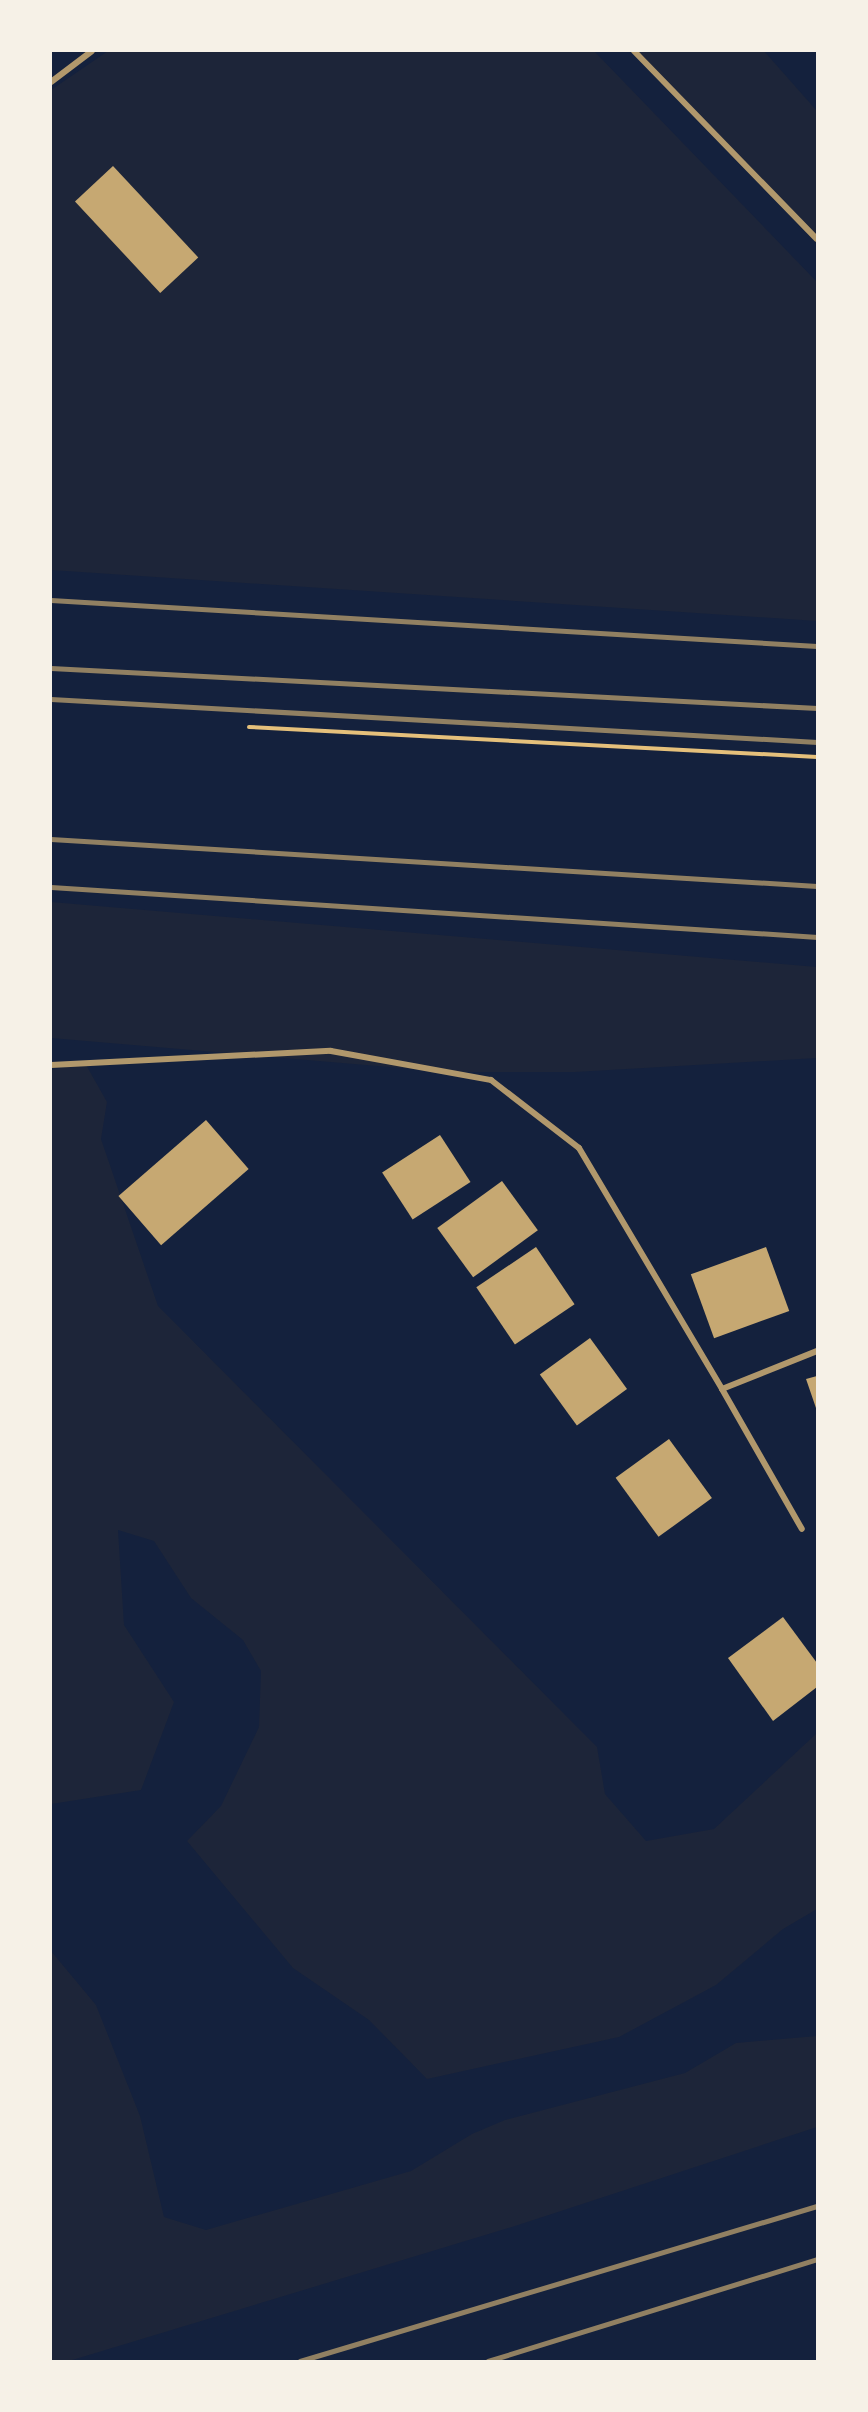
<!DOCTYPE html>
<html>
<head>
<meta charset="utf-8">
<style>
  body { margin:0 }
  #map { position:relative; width:868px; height:2412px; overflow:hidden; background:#14213d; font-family:"Alegreya Sans",sans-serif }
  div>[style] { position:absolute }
  .green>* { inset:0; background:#1d2539 }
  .building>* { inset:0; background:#c6a872; transform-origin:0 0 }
  .path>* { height:4px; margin:-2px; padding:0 2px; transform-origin:2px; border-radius:2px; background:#e5c07b }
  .minor>* { height:6px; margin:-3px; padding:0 3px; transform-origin:3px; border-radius:3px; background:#b1986c }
  .rail>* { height:4.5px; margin:-2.25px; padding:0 2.25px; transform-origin:2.25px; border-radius:2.25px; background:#918062 }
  span { translate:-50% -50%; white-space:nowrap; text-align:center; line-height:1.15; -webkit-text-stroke:5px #f6f1e7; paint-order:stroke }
  .frame { position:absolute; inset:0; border:52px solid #f6f1e7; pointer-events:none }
</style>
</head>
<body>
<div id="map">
  <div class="green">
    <div style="clip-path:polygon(108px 51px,594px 51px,817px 282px,817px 621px,51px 570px,51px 90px)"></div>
    <div style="clip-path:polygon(632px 51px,764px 51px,817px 111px,817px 244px)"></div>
    <div style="clip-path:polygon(51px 902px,817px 967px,817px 1058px,575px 1072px,448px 1072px,51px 1038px)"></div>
    <div style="clip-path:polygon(85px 1063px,107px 1102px,101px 1139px,158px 1306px,597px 1747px,605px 1794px,646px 1841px,714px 1829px,817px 1733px,817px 1909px,783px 1929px,716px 1985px,619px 2037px,427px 2079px,369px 2020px,293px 1968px,187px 1841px,221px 1806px,259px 1727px,261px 1671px,243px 1640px,191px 1598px,154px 1541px,118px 1530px,124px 1625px,174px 1702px,141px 1790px,51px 1804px,51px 1070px)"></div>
    <div style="clip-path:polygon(51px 1951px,96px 2005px,140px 2116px,164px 2217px,206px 2230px,411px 2171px,472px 2134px,505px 2120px,685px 2073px,736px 2043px,817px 2036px,817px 2127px,512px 2227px,69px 2361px,51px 2361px)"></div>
  </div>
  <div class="building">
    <div style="left:113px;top:166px;width:125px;height:52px;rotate:47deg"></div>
    <div style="left:206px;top:1120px;width:65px;height:116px;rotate:49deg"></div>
    <div style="left:440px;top:1135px;width:56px;height:69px;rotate:57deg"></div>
    <div style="left:502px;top:1181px;width:61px;height:80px;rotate:54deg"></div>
    <div style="left:536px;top:1247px;width:69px;height:72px;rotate:56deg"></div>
    <div style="left:766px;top:1247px;width:68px;height:80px;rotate:70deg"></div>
    <div style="left:590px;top:1338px;width:63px;height:62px;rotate:54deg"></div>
    <div style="clip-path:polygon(817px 1376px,817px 1411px,806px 1379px)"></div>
    <div style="left:669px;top:1439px;width:73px;height:66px;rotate:54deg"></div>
    <div style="clip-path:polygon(783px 1617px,817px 1663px,817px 1687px,773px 1721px,728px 1658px)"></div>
  </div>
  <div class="path">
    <div style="left:249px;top:727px;width:569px;rotate:3.02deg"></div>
  </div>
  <div class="minor">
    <div style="left:634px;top:51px;width:262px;rotate:45.8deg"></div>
    <div style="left:51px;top:82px;width:51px;rotate:-37.1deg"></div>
    <div style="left:51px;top:1065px;width:280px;rotate:-2.9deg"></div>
    <div style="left:331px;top:1051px;width:163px;rotate:10.3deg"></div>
    <div style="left:491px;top:1080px;width:111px;rotate:37.7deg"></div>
    <div style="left:579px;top:1148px;width:280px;rotate:59.3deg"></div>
    <div style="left:722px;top:1389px;width:102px;rotate:-21.8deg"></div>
    <div style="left:722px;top:1389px;width:161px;rotate:60.3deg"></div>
  </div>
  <div class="rail">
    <div style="left:51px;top:600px;width:767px;rotate:3.44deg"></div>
    <div style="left:51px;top:668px;width:767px;rotate:2.99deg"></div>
    <div style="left:51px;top:699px;width:767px;rotate:3.21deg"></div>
    <div style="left:51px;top:839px;width:767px;rotate:3.51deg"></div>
    <div style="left:51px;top:887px;width:768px;rotate:3.73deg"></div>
    <div style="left:300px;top:2361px;width:540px;rotate:-16.69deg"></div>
    <div style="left:488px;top:2361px;width:344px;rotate:-17.2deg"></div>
  </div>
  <div class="frame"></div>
</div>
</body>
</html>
